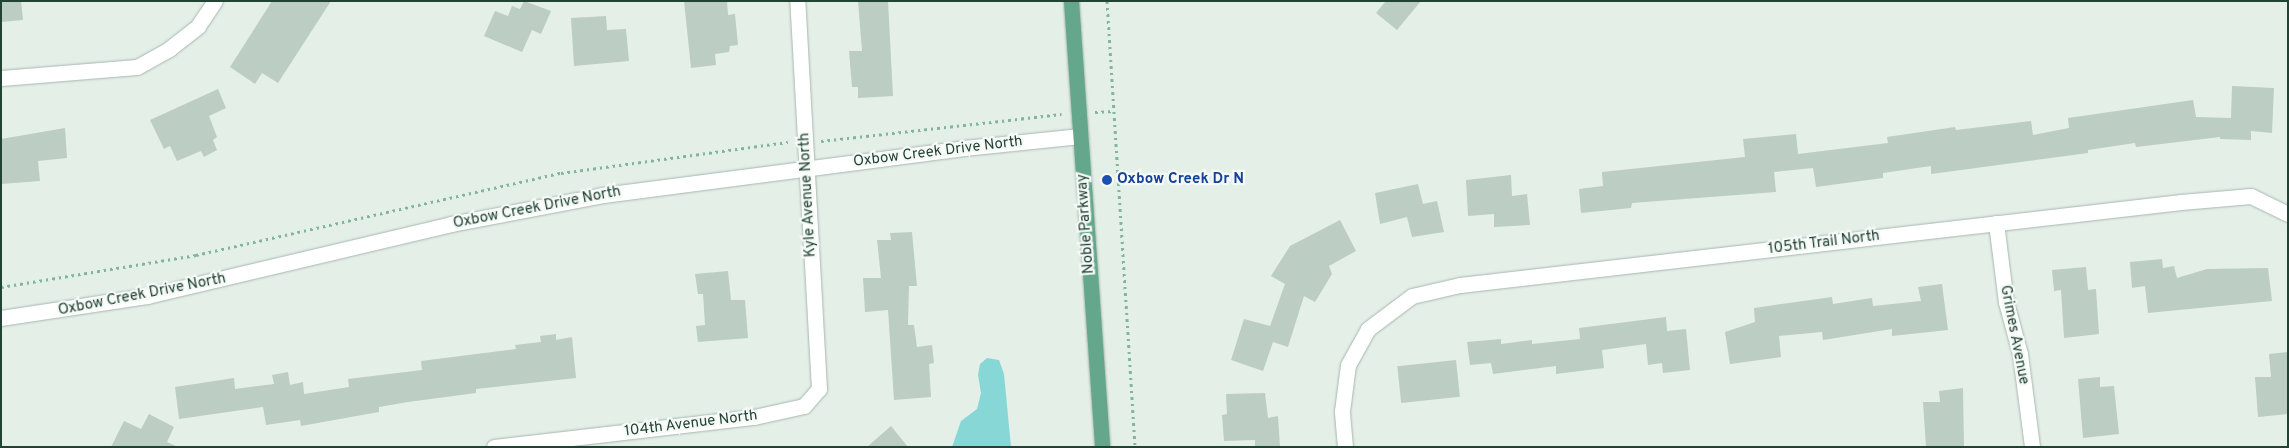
<!DOCTYPE html>
<html>
<head>
<meta charset="utf-8">
<style>
  body { margin:0 }
  #map { position:relative; width:2289px; height:448px; overflow:hidden; background:#e4efe8; font-family:Overpass,sans-serif }
  div>[style] { position:absolute }
  .water>* { inset:0; background:#88d7d7 }
  .building>* { inset:0; background:#bccdc3; transform-origin:0 0 }
  .path>* { height:3px; margin-top:-1.5px; transform-origin:0; background:repeating-linear-gradient(90deg,#82b59d 0 2.5px,transparent 0 6.5px) }
  .roads { filter:drop-shadow(0 0 1px #a6b8ae) drop-shadow(0 0 1px #a6b8ae) }
  .minor>* { height:15px; margin:-7.5px; padding:0 7.5px; transform-origin:7.5px; border-radius:7.5px; background:#fff }
  .major>* { height:15px; margin:-7.5px; padding:0 7.5px; transform-origin:7.5px; border-radius:7.5px; background:#65a78c }
  .dots>* { width:14px; height:14px; translate:-50% -50%; box-sizing:border-box; border:2px solid #f5faf7; border-radius:50% }
  span { translate:-50% -50%; white-space:nowrap; text-align:center; line-height:1.15; -webkit-text-stroke:4.5px #f5faf7; paint-order:stroke }
  .street-label { font-size:15px; color:#224234 }
  .transit-label { font-size:15px; color:#164399; font-weight:700 }
  .left { translate:0 -50%; text-align:left }
  .frame { position:absolute; inset:0; border:2px solid #224234; pointer-events:none }
</style>
</head>
<body>
<div id="map">
  <div class="water">
    <div style="clip-path:polygon(987px 358px,999px 360px,1004px 374px,1011px 447px,952px 447px,961px 421px,977px 409px,981px 393px,978px 375px,980px 364px)"></div>
  </div>
  <div class="building">
    <div style="clip-path:polygon(1px 1px,21px 1px,23px 20px,1px 22px)"></div>
    <div style="clip-path:polygon(272px 1px,331px 1px,278px 83px,262px 73px,255px 84px,230px 67px)"></div>
    <div style="clip-path:polygon(524px 1px,551px 11px,541px 34px,532px 30px,522px 52px,484px 36px,495px 11px,508px 16px,512px 6px,520px 9px)"></div>
    <div style="clip-path:polygon(684px 1px,727px 1px,728px 15px,735px 14px,738px 45px,730px 46px,729px 52px,715px 54px,716px 65px,691px 68px)"></div>
    <div style="clip-path:polygon(858px 1px,888px 1px,893px 96px,858px 98px,858px 87px,852px 87px,849px 51px,862px 51px)"></div>
    <div style="clip-path:polygon(1386px 1px,1421px 1px,1397px 30px,1376px 13px)"></div>
    <div style="clip-path:polygon(606px 16px,607px 30px,626px 29px,629px 61px,574px 66px,571px 18px)"></div>
    <div style="clip-path:polygon(2232px 86px,2274px 88px,2272px 133px,2251px 131px,2251px 140px,2220px 139px,2220px 137px,2136px 147px,2135px 143px,2088px 150px,2088px 153px,1931px 174px,1931px 166px,1883px 173px,1883px 178px,1816px 187px,1813px 168px,1774px 172px,1776px 192px,1632px 203px,1631px 208px,1581px 213px,1579px 189px,1603px 186px,1602px 172px,1745px 157px,1743px 139px,1796px 134px,1798px 154px,1888px 143px,1887px 137px,1955px 127px,1956px 130px,2031px 121px,2033px 135px,2069px 128px,2068px 118px,2193px 100px,2196px 117px,2231px 118px)"></div>
    <div style="clip-path:polygon(218px 89px,226px 108px,209px 116px,217px 137px,213px 140px,217px 150px,204px 157px,201px 151px,177px 161px,170px 146px,164px 149px,150px 120px)"></div>
    <div style="clip-path:polygon(65px 128px,67px 158px,38px 161px,40px 181px,1px 184px,1px 139px)"></div>
    <div style="clip-path:polygon(1511px 175px,1512px 196px,1527px 194px,1530px 225px,1494px 227px,1494px 214px,1468px 216px,1466px 180px)"></div>
    <div style="clip-path:polygon(1418px 184px,1423px 204px,1437px 201px,1444px 232px,1412px 237px,1407px 217px,1380px 224px,1375px 193px)"></div>
    <div style="clip-path:polygon(1340px 220px,1356px 251px,1329px 266px,1332px 274px,1315px 302px,1304px 296px,1288px 347px,1273px 342px,1263px 371px,1231px 360px,1244px 319px,1270px 326px,1285px 284px,1271px 276px,1290px 246px)"></div>
    <div style="clip-path:polygon(912px 232px,917px 286px,909px 286px,908px 325px,914px 325px,917px 347px,932px 345px,934px 363px,929px 364px,931px 397px,894px 400px,888px 310px,865px 312px,863px 278px,881px 278px,877px 240px,891px 240px,890px 233px)"></div>
    <div style="clip-path:polygon(2162px 259px,2163px 268px,2174px 266px,2177px 278px,2207px 269px,2268px 268px,2272px 301px,2148px 313px,2145px 286px,2132px 288px,2130px 262px)"></div>
    <div style="clip-path:polygon(2086px 267px,2088px 290px,2096px 289px,2099px 334px,2064px 338px,2061px 290px,2054px 291px,2052px 270px)"></div>
    <div style="clip-path:polygon(728px 271px,731px 300px,745px 300px,748px 338px,698px 342px,696px 326px,705px 325px,703px 294px,698px 294px,695px 274px)"></div>
    <div style="clip-path:polygon(1942px 284px,1948px 330px,1892px 336px,1892px 329px,1823px 340px,1822px 332px,1779px 336px,1781px 357px,1730px 364px,1725px 332px,1755px 322px,1754px 308px,1832px 297px,1833px 304px,1872px 298px,1873px 306px,1921px 301px,1918px 287px)"></div>
    <div style="clip-path:polygon(1666px 317px,1667px 331px,1686px 329px,1690px 370px,1663px 373px,1662px 363px,1648px 365px,1646px 344px,1602px 350px,1604px 368px,1556px 374px,1556px 366px,1493px 374px,1491px 363px,1470px 365px,1467px 342px,1501px 339px,1501px 344px,1532px 340px,1532px 344px,1580px 339px,1579px 328px)"></div>
    <div style="clip-path:polygon(556px 334px,556px 340px,572px 337px,576px 378px,476px 389px,476px 393px,408px 402px,379px 407px,379px 412px,301px 426px,300px 420px,266px 425px,263px 407px,179px 419px,175px 387px,234px 378px,235px 389px,274px 384px,272px 375px,288px 372px,290px 385px,303px 382px,304px 394px,349px 387px,348px 379px,422px 370px,421px 361px,516px 349px,515px 345px,541px 342px,540px 336px)"></div>
    <div style="clip-path:polygon(2288px 352px,2288px 414px,2258px 417px,2255px 377px,2271px 377px,2269px 354px)"></div>
    <div style="left:1456px;top:360px;width:37px;height:59px;rotate:84deg"></div>
    <div style="clip-path:polygon(2100px 377px,2100px 387px,2114px 386px,2119px 434px,2083px 438px,2078px 379px)"></div>
    <div style="clip-path:polygon(1963px 388px,1964px 447px,1926px 447px,1923px 402px,1940px 402px,1939px 391px)"></div>
    <div style="clip-path:polygon(1265px 393px,1268px 418px,1278px 416px,1280px 447px,1255px 447px,1255px 440px,1224px 441px,1222px 415px,1227px 414px,1226px 394px)"></div>
    <div style="clip-path:polygon(149px 414px,174px 427px,167px 442px,178px 447px,111px 447px,124px 421px,141px 429px)"></div>
    <div style="clip-path:polygon(891px 426px,908px 447px,867px 447px)"></div>
  </div>
  <div class="path">
    <div style="left:1107px;top:1px;width:447px;rotate:86.4deg"></div>
    <div style="left:1095px;top:112px;width:19px;rotate:-3deg"></div>
    <div style="left:821px;top:141px;width:242px;rotate:-6.4deg"></div>
    <div style="left:1px;top:287px;width:198px;rotate:-9.3deg"></div>
    <div style="left:196px;top:255px;width:374px;rotate:-12.7deg"></div>
    <div style="left:561px;top:173px;width:229px;rotate:-7.8deg"></div>
  </div>
  <div class="roads">
    <div class="minor">
      <div style="left:1px;top:78px;width:136px;rotate:-4.6deg"></div>
      <div style="left:137px;top:67px;width:37px;rotate:-29deg"></div>
      <div style="left:169px;top:49px;width:37px;rotate:-38deg"></div>
      <div style="left:198px;top:26px;width:30px;rotate:-56deg"></div>
      <div style="left:1996px;top:223px;width:80px;rotate:82.8deg"></div>
      <div style="left:2006px;top:302px;width:54px;rotate:74.9deg"></div>
      <div style="left:2020px;top:354px;width:94px;rotate:82.6deg"></div>
      <div style="left:1px;top:318px;width:148px;rotate:-8.6deg"></div>
      <div style="left:147px;top:296px;width:312px;rotate:-13.3deg"></div>
      <div style="left:451px;top:224px;width:155px;rotate:-10.8deg"></div>
      <div style="left:603px;top:195px;width:364px;rotate:-7.4deg"></div>
      <div style="left:964px;top:148px;width:117px;rotate:-5.9deg"></div>
      <div style="left:494px;top:447px;width:262px;rotate:-6.6deg"></div>
      <div style="left:754px;top:417px;width:51px;rotate:-12.4deg"></div>
      <div style="left:804px;top:406px;width:23px;rotate:-49deg"></div>
      <div style="left:819px;top:389px;width:389px;rotate:-93.2deg"></div>
      <div style="left:1345px;top:447px;width:36px;rotate:-95deg"></div>
      <div style="left:1342px;top:411px;width:46px;rotate:-82.6deg"></div>
      <div style="left:1348px;top:365px;width:41px;rotate:-60.9deg"></div>
      <div style="left:1368px;top:329px;width:55px;rotate:-36.9deg"></div>
      <div style="left:1412px;top:296px;width:49px;rotate:-12.9deg"></div>
      <div style="left:1460px;top:285px;width:726px;rotate:-6.57deg"></div>
      <div style="left:2181px;top:202px;width:70px;rotate:-4.9deg"></div>
      <div style="left:2251px;top:196px;width:41px;rotate:25.9deg"></div>
    </div>
    <div class="major">
      <div style="left:1071px;top:1px;width:447px;rotate:86deg"></div>
    </div>
  </div>
  <div class="dots">
    <div style="left:1107px;top:180px;background:#1a4fb4"></div>
  </div>
  <div class="street-label">
    <span style="left:938px;top:152px;rotate:-7deg">Oxbow Creek Drive North</span>
    <span style="left:808px;top:195px;rotate:-93deg">Kyle Avenue North</span>
    <span style="left:537px;top:208px;rotate:-11deg">Oxbow Creek Drive North</span>
    <span style="left:1086px;top:224px;rotate:-94deg">Noble Parkway</span>
    <span style="left:1824px;top:243px;rotate:-7deg">105th Trail North</span>
    <span style="left:142px;top:295px;rotate:-11deg">Oxbow Creek Drive North</span>
    <span style="left:2014px;top:335px;rotate:79deg">Grimes Avenue</span>
    <span style="left:691px;top:424px;rotate:-7deg">104th Avenue North</span>
  </div>
  <div class="transit-label">
    <span class="left" style="left:1117px;top:180px">Oxbow Creek Dr N</span>
  </div>
  <div class="frame"></div>
</div>
</body>
</html>
